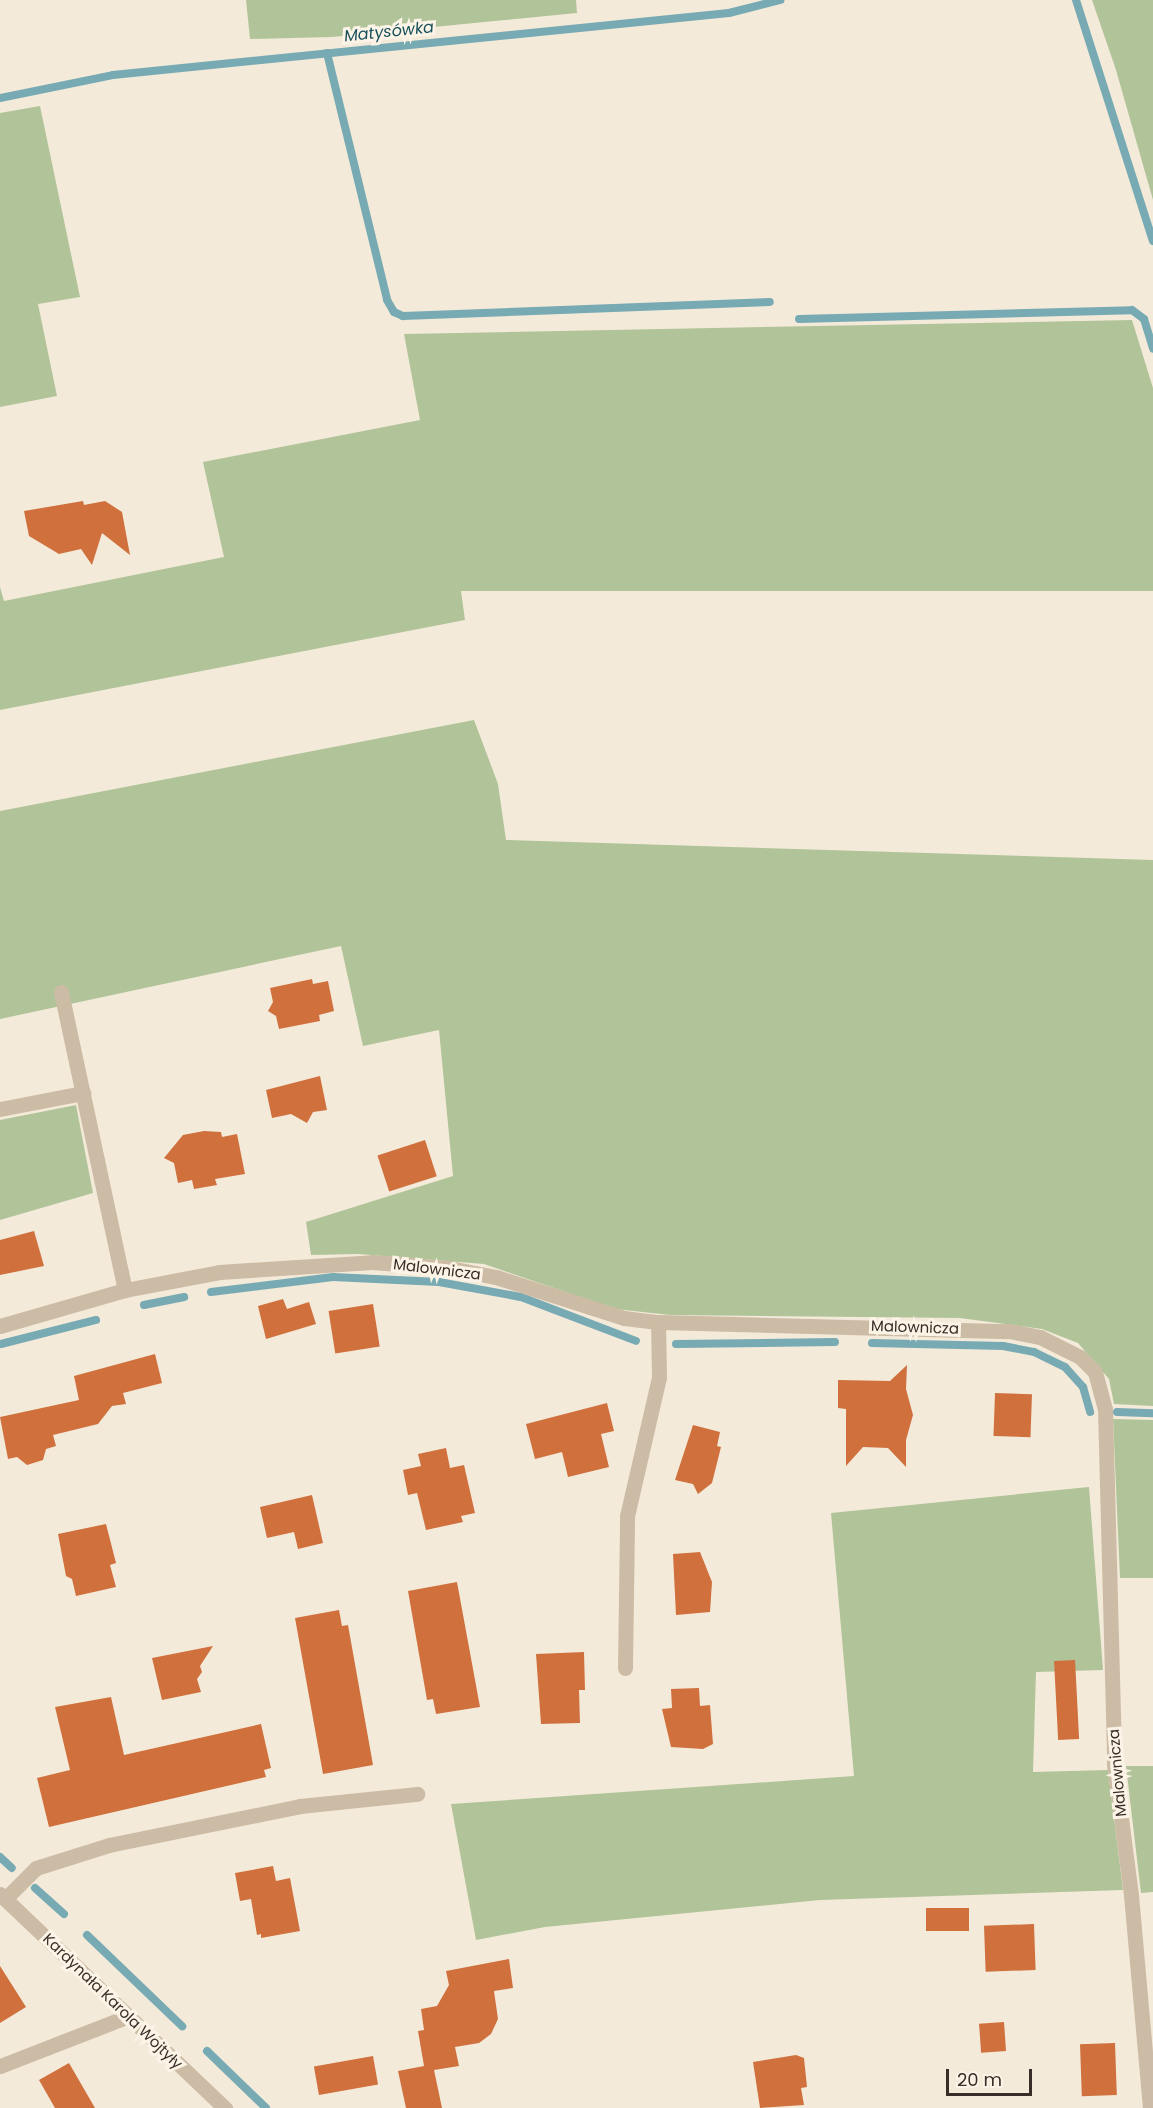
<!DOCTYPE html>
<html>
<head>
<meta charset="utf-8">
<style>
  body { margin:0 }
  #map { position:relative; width:1153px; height:2108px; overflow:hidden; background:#f4eada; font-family:Poppins,sans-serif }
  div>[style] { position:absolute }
  .green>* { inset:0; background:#b1c499 }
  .stream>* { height:8px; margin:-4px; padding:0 4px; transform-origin:4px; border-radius:4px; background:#77aab3 }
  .building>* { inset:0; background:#cf703d; transform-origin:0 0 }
  .minor>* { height:15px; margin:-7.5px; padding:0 7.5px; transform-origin:7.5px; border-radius:7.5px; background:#cdbca5 }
  .tertiary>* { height:15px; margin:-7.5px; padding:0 7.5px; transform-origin:7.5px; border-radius:7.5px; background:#cdbca5 }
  span { translate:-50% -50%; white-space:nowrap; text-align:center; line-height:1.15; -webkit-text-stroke:6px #fbf4e7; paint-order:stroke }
  .street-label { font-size:15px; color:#382e27 }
  .water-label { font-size:16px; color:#19505c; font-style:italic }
  .scale { position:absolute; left:946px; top:2069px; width:86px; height:27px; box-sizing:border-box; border:3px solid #382e27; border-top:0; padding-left:8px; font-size:18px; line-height:21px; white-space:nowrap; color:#382e27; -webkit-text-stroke:4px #fbf4e7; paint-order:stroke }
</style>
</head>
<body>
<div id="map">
  <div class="green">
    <div style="clip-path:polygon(246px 0,576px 0,577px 13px,332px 37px,250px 39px)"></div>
    <div style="clip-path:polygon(1092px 0,1153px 0,1153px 200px,1116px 70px)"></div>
    <div style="clip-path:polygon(40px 106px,80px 297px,38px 304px,57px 396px,0 407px,0 113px)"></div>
    <div style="clip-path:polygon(1132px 320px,1153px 388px,1153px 591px,461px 591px,465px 620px,0 710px,0 587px,4px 601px,224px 557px,203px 462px,420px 420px,404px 334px)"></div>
    <div style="clip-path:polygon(474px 720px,498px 784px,506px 840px,1153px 860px,1153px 1406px,1114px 1404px,1109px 1379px,1078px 1343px,1042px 1329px,960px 1318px,670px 1315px,615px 1309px,484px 1264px,358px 1254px,311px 1255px,306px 1222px,453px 1176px,439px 1030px,363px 1046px,341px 946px,0 1019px,0 811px)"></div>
    <div style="clip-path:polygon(76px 1105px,93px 1193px,0 1220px,0 1120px)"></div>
    <div style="clip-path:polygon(1113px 1419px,1153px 1420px,1153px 1578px,1120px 1578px)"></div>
    <div style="clip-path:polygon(1089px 1487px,1103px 1670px,1036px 1672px,1033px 1772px,1108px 1770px,1123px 1890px,820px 1900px,545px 1927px,476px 1940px,451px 1804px,854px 1776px,831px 1513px)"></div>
    <div style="clip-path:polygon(1126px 1766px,1153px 1766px,1153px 1892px,1141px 1893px)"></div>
  </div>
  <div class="stream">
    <div style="left:1076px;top:0;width:253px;rotate:72.3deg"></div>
    <div style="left:327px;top:53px;width:254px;rotate:76.3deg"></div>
    <div style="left:387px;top:300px;width:14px;rotate:60deg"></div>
    <div style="left:394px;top:312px;width:10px;rotate:24deg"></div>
    <div style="left:403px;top:316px;width:367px;rotate:-2.2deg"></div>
    <div style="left:0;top:98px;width:115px;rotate:-11.5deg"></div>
    <div style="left:113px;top:75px;width:619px;rotate:-5.75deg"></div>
    <div style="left:729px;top:13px;width:53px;rotate:-14.3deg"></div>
    <div style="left:799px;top:319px;width:333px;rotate:-1.5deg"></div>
    <div style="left:1132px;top:310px;width:15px;rotate:37deg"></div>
    <div style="left:1144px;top:319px;width:31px;rotate:73deg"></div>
    <div style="left:211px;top:1292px;width:123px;rotate:-7deg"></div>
    <div style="left:333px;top:1277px;width:106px;rotate:2.7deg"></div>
    <div style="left:439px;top:1282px;width:83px;rotate:10.4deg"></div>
    <div style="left:521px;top:1297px;width:123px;rotate:20.9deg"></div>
    <div style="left:144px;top:1305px;width:41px;rotate:-11.3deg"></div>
    <div style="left:872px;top:1343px;width:131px;rotate:1.3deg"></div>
    <div style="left:1003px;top:1346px;width:32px;rotate:11deg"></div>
    <div style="left:1034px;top:1352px;width:34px;rotate:26deg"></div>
    <div style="left:1065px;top:1367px;width:27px;rotate:48deg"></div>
    <div style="left:1083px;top:1387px;width:26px;rotate:74deg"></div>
    <div style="left:1px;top:1344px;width:98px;rotate:-14.2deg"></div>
    <div style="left:676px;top:1344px;width:159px;rotate:-0.7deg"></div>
    <div style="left:1117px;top:1412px;width:36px;rotate:2deg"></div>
    <div style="left:0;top:1857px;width:16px;rotate:43deg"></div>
    <div style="left:35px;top:1888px;width:39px;rotate:42deg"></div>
    <div style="left:87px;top:1935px;width:132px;rotate:43.8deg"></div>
    <div style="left:207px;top:2051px;width:82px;rotate:44deg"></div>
  </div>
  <div class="building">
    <div style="clip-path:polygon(83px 501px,84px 505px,105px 501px,122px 512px,130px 555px,102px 533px,92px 565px,81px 549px,59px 554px,29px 536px,24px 511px)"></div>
    <div style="clip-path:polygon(312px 979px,313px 984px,328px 981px,334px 1011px,319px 1015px,320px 1021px,279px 1029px,276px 1016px,268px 1011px,273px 1002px,270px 988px)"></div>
    <div style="clip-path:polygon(320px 1076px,327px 1110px,313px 1112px,307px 1123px,291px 1114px,272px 1118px,266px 1090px)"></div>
    <div style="clip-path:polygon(204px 1131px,221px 1132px,222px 1137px,237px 1134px,245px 1174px,215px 1179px,217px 1185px,194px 1189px,192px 1180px,178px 1183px,174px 1163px,164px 1158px,183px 1135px)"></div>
    <div style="left:425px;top:1140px;width:38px;height:50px;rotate:72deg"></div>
    <div style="clip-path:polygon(34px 1231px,44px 1266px,0 1275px,0 1240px)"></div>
    <div style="clip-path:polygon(283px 1299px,287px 1309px,309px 1302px,316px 1324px,266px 1339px,258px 1306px)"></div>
    <div style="left:373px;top:1304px;width:43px;height:45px;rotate:81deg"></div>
    <div style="clip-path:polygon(155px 1354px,162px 1383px,123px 1393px,126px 1404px,112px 1406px,98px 1424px,53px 1435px,56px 1446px,46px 1449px,43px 1460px,27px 1465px,17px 1457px,8px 1459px,0 1417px,79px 1400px,74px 1376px)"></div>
    <div style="clip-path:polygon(907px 1365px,906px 1389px,913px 1415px,906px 1440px,906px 1467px,888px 1448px,863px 1447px,846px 1466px,846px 1409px,838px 1408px,838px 1380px,890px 1381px)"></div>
    <div style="left:995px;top:1393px;width:37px;height:43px;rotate:2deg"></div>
    <div style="clip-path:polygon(607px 1403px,614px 1431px,601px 1434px,609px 1467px,568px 1477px,562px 1452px,535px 1459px,526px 1424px)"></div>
    <div style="clip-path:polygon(693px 1425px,720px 1432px,717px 1446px,721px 1447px,712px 1483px,698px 1494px,693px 1484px,675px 1480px)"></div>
    <div style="clip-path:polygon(446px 1448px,450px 1468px,464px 1465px,475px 1513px,461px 1516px,463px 1522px,426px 1530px,417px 1493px,408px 1495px,403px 1470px,421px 1466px,418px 1454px)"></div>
    <div style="clip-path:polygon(312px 1495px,323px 1543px,298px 1549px,294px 1532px,267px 1538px,260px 1507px)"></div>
    <div style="clip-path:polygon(106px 1524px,116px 1563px,110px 1565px,116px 1587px,76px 1596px,72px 1579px,66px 1576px,58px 1534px)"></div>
    <div style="clip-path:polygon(700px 1552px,712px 1582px,710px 1612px,676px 1615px,673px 1554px)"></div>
    <div style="clip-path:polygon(457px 1582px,480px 1707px,436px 1714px,433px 1699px,427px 1700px,408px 1591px)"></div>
    <div style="clip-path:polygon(339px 1610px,342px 1626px,348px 1625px,373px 1765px,323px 1774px,295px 1618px)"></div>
    <div style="clip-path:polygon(213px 1646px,200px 1666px,202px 1672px,197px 1679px,201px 1692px,162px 1700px,152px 1658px)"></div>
    <div style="clip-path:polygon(584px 1652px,585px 1690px,579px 1690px,580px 1723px,541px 1724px,536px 1654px)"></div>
    <div style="left:1075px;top:1660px;width:79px;height:21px;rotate:87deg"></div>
    <div style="clip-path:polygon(699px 1688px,700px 1706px,710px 1705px,713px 1744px,703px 1749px,671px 1747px,662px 1709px,672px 1708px,671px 1689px)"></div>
    <div style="clip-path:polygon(111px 1697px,124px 1755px,261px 1724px,271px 1768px,264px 1770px,266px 1777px,49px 1827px,37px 1778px,70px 1770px,55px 1707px)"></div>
    <div style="clip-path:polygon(273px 1866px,276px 1881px,290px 1878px,300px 1931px,261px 1938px,261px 1934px,257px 1935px,251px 1899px,240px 1901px,235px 1873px)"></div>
    <div style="left:969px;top:1908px;width:23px;height:43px;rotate:90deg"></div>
    <div style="left:1034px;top:1924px;width:46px;height:50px;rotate:88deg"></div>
    <div style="clip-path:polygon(509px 1959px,513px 1988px,494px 1991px,498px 2019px,491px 2034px,479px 2043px,455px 2047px,459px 2066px,434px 2070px,442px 2108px,406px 2108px,398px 2071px,424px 2066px,418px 2031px,424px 2030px,421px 2009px,437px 2006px,449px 1985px,446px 1971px)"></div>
    <div style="clip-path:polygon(0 1966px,26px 2007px,0 2023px)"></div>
    <div style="left:1004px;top:2022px;width:29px;height:25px;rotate:86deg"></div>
    <div style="left:1115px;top:2043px;width:52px;height:35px;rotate:88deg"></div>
    <div style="clip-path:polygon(796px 2055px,804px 2058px,807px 2087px,801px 2088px,804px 2105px,760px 2108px,753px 2062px)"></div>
    <div style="left:373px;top:2056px;width:29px;height:60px;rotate:80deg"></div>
    <div style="clip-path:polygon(69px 2063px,95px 2108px,55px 2108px,39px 2080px)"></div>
  </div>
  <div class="minor">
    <div style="left:61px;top:992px;width:305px;rotate:77.9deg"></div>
    <div style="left:0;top:1109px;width:85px;rotate:-10.9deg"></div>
    <div style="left:0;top:1326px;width:130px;rotate:-16.1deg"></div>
    <div style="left:125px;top:1290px;width:96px;rotate:-10.8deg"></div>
    <div style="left:219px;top:1272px;width:153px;rotate:-3.7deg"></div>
    <div style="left:372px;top:1262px;width:78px;rotate:4.4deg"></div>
    <div style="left:450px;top:1268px;width:47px;rotate:11.1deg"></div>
    <div style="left:496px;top:1277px;width:134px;rotate:17.8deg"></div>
    <div style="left:624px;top:1318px;width:34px;rotate:7deg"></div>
    <div style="left:658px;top:1322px;width:351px;rotate:1.5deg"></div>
    <div style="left:1009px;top:1331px;width:32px;rotate:11deg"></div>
    <div style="left:1040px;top:1337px;width:45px;rotate:26.6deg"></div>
    <div style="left:1080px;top:1357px;width:21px;rotate:45deg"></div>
    <div style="left:1095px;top:1372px;width:38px;rotate:75deg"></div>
    <div style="left:1105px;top:1409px;width:355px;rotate:88.5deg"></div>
    <div style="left:1114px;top:1764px;width:132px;rotate:82.6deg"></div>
    <div style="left:1131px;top:1895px;width:214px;rotate:84.9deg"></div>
    <div style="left:625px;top:1668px;width:152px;rotate:-89.2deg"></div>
    <div style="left:627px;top:1516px;width:143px;rotate:-77deg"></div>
    <div style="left:659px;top:1377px;width:55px;rotate:-91deg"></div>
    <div style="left:5px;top:1899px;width:44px;rotate:-45deg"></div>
    <div style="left:36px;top:1868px;width:77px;rotate:-17.5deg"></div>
    <div style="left:109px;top:1845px;width:195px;rotate:-11.5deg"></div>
    <div style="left:300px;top:1806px;width:118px;rotate:-5.9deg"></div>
    <div style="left:0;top:2066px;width:138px;rotate:-21.2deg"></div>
  </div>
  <div class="tertiary">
    <div style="left:0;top:1894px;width:311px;rotate:43.6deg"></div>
  </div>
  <div class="street-label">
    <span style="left:437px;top:1269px;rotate:7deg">Malownicza</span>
    <span style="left:915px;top:1327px;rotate:2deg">Malownicza</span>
    <span style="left:1117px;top:1773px;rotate:-95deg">Malownicza</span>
    <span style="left:113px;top:2001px;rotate:44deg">Kardynała Karola Wojtyły</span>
  </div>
  <div class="water-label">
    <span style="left:389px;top:32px;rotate:-6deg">Matysówka</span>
  </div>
  <div class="scale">20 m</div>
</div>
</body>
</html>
